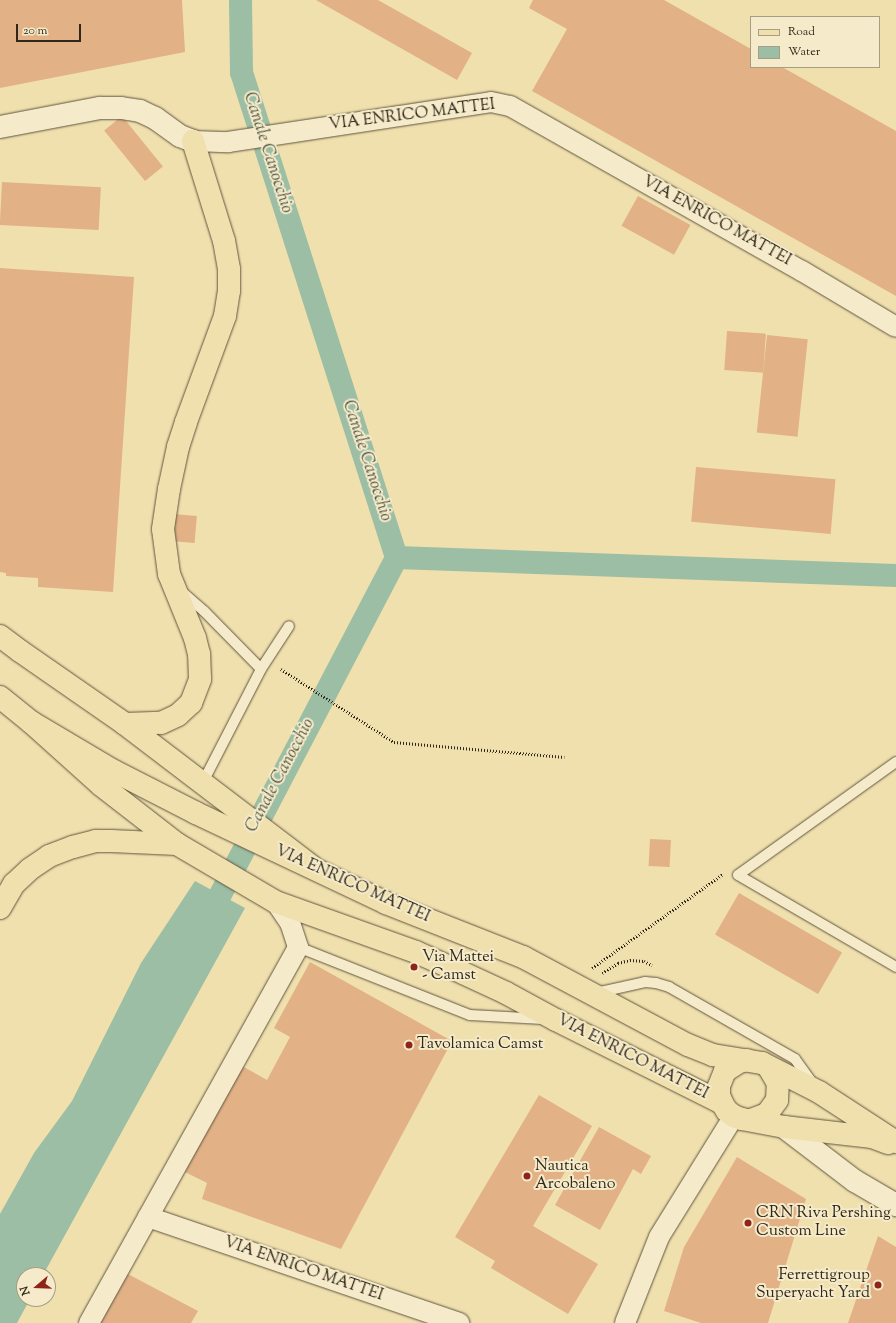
<!DOCTYPE html>
<html>
<head>
<meta charset="utf-8">
<style>
  body { margin:0 }
  #map { position:relative; width:896px; height:1323px; overflow:hidden; background:#f0e0ae; font-family:"Sorts Mill Goudy",serif }
  div>[style] { position:absolute }
  .water>* { inset:0; background:#9bbea4 }
  .canal>* { height:23px; margin:-11.5px; padding:0 11.5px; transform-origin:11.5px; border-radius:11.5px; background:#9bbea4 }
  .building>* { inset:0; background:#e2b186; transform-origin:0 0 }
  .path>* { height:2.5px; margin-top:-1.25px; transform-origin:0; background:repeating-linear-gradient(90deg,#30271a 0 1px,transparent 0 3px) }
  .roads { filter:drop-shadow(0 0 1px #60553f) drop-shadow(0 0 1px #60553f) }
  .lane>* { height:10px; margin:-5px; padding:0 5px; transform-origin:5px; border-radius:5px; background:#f5ebca }
  .street>* { height:20px; margin:-10px; padding:0 10px; transform-origin:10px; border-radius:10px; background:#f5ebca }
  .secondary>* { height:22px; margin:-11px; padding:0 11px; transform-origin:11px; border-radius:11px; background:#f5ebca }
  .primary>* { height:22px; margin:-11px; padding:0 11px; transform-origin:11px; border-radius:11px; background:#f0e0ae }
  .highway>* { height:22px; margin:-11px; padding:0 11px; transform-origin:11px; border-radius:11px; background:#f0e0ae }
  .dots>* { width:11px; height:11px; translate:-50% -50%; box-sizing:border-box; border:2px solid #f5ebca; border-radius:50% }
  span { translate:-50% -50%; white-space:nowrap; text-align:center; line-height:1.15; -webkit-text-stroke:4px #f5ebca; paint-order:stroke }
  .street-label { font-size:16px; color:#30271a }
  .poi-label { font-size:16px; color:#30271a }
  .left { translate:0 -50%; text-align:left }
  .right { translate:-100% -50%; text-align:right }
  .water-label { font-size:17px; color:#505443; font-style:italic }
  .legend { position:absolute; left:750px; top:16px; width:130px; height:52px; box-sizing:border-box; background:#f5ebca; border:1px solid #a69d84; margin:0; padding:5px 7px; list-style:none; font-size:12px; color:#30271a }
  .legend li { display:flex; align-items:center; gap:8px; height:20px }
  .legend b { width:20px; border:1px solid #a69d84 }
  .north { position:absolute; left:16px; top:1267px; width:40px; height:40px; box-sizing:border-box; background:#f5ebca; border:1px solid #a69d84; border-radius:50%; rotate:251deg; font-size:11px; font-weight:700; line-height:16px; text-align:center; color:#30271a }
  .north::after { content:''; display:block; margin:auto; width:14px; height:18px; background:#8f2418; clip-path:polygon(50% 0,100% 100%,50% 72%,0 100%) }
  .scale { position:absolute; left:16px; top:24px; width:65px; height:18px; box-sizing:border-box; border:2px solid #30271a; border-top:0; padding-left:5px; font-size:12px; line-height:14px; white-space:nowrap; color:#30271a; -webkit-text-stroke:3px #f5ebca; paint-order:stroke }
</style>
</head>
<body>
<div id="map">
  <div class="water">
    <div style="clip-path:polygon(195px 881px,245px 908px,43px 1275px,24px 1275px,24px 1299px,30px 1299px,17px 1323px,0 1323px,0 1214px,34px 1153px,72px 1101px,141px 963px)"></div>
  </div>
  <div class="canal">
    <div style="left:396px;top:557px;width:500px;rotate:2.06deg"></div>
    <div style="left:220px;top:894px;width:380px;rotate:-62.4deg"></div>
    <div style="left:396px;top:557px;width:509px;rotate:-107.72deg"></div>
    <div style="left:241px;top:72px;width:72px;rotate:-90.8deg"></div>
  </div>
  <div class="building">
    <div style="clip-path:polygon(0 0,182px 0,185px 52px,0 88px)"></div>
    <div style="clip-path:polygon(316px 0,378px 0,472px 53px,457px 80px)"></div>
    <div style="clip-path:polygon(533px 0,664px 0,751px 49px,751px 67px,782px 67px,896px 131px,896px 296px,532px 91px,567px 29px,529px 8px)"></div>
    <div style="left:122px;top:116px;width:65px;height:23px;rotate:51deg"></div>
    <div style="left:2px;top:182px;width:99px;height:43px;rotate:3deg"></div>
    <div style="left:638px;top:196px;width:60px;height:34px;rotate:29deg"></div>
    <div style="clip-path:polygon(0 268px,134px 277px,113px 592px,38px 587px,38px 578px,6px 576px,6px 573px,0 572px)"></div>
    <div style="left:727px;top:331px;width:39px;height:39px;rotate:4deg"></div>
    <div style="left:767px;top:335px;width:41px;height:98px;rotate:6deg"></div>
    <div style="left:696px;top:467px;width:140px;height:55px;rotate:5deg"></div>
    <div style="left:173px;top:514px;width:24px;height:27px;rotate:5deg"></div>
    <div style="left:650px;top:839px;width:21px;height:27px;rotate:3deg"></div>
    <div style="left:739px;top:893px;width:119px;height:48px;rotate:30deg"></div>
    <div style="clip-path:polygon(310px 962px,452px 1041px,341px 1249px,202px 1199px,207px 1183px,183px 1171px,242px 1066px,267px 1080px,290px 1037px,274px 1028px)"></div>
    <div style="clip-path:polygon(539px 1095px,592px 1126px,533px 1226px,598px 1264px,568px 1314px,491px 1268px,495px 1261px,455px 1237px)"></div>
    <div style="clip-path:polygon(599px 1127px,651px 1156px,641px 1174px,633px 1169px,600px 1230px,555px 1205px)"></div>
    <div style="clip-path:polygon(737px 1157px,806px 1199px,768px 1323px,701px 1323px,664px 1311px,684px 1247px)"></div>
    <div style="clip-path:polygon(878px 1236px,896px 1247px,896px 1323px,848px 1323px)"></div>
    <div style="clip-path:polygon(126px 1273px,198px 1311px,191px 1323px,100px 1323px)"></div>
  </div>
  <div class="path">
    <div style="left:281px;top:669px;width:135px;rotate:32.9deg"></div>
    <div style="left:394px;top:742px;width:171px;rotate:5deg"></div>
    <div style="left:592px;top:968px;width:161px;rotate:-35.7deg"></div>
    <div style="left:602px;top:973px;width:19px;rotate:-32deg"></div>
    <div style="left:618px;top:963px;width:12px;rotate:-14deg"></div>
    <div style="left:630px;top:960px;width:14px;rotate:4deg"></div>
    <div style="left:644px;top:961px;width:9px;rotate:27deg"></div>
  </div>
  <div class="roads">
    <div class="lane">
      <div style="left:181px;top:591px;width:30px;rotate:41deg"></div>
      <div style="left:204px;top:611px;width:81px;rotate:45.5deg"></div>
      <div style="left:896px;top:762px;width:194px;rotate:144.4deg"></div>
      <div style="left:738px;top:875px;width:183px;rotate:30.2deg"></div>
      <div style="left:202px;top:784px;width:129px;rotate:-62.8deg"></div>
      <div style="left:261px;top:669px;width:51px;rotate:-56.9deg"></div>
      <div style="left:298px;top:947px;width:185px;rotate:21.6deg"></div>
      <div style="left:470px;top:1015px;width:73px;rotate:3.1deg"></div>
      <div style="left:596px;top:993px;width:50px;rotate:-12.7deg"></div>
      <div style="left:645px;top:982px;width:11px;rotate:5deg"></div>
      <div style="left:656px;top:983px;width:14px;rotate:17deg"></div>
      <div style="left:669px;top:987px;width:145px;rotate:29.7deg"></div>
      <div style="left:795px;top:1059px;width:31px;rotate:54deg"></div>
    </div>
    <div class="street">
      <div style="left:193px;top:141px;width:35px;rotate:2deg"></div>
      <div style="left:228px;top:142px;width:266px;rotate:-8.6deg"></div>
      <div style="left:491px;top:102px;width:19px;rotate:12deg"></div>
      <div style="left:510px;top:106px;width:335px;rotate:29.5deg"></div>
      <div style="left:802px;top:271px;width:109px;rotate:30.8deg"></div>
      <div style="left:148px;top:1217px;width:329px;rotate:18.8deg"></div>
      <div style="left:89px;top:1323px;width:430px;rotate:-60.9deg"></div>
      <div style="left:298px;top:947px;width:25px;rotate:-108deg"></div>
      <div style="left:290px;top:923px;width:25px;rotate:-124deg"></div>
      <div style="left:625px;top:1323px;width:92px;rotate:-68.4deg"></div>
      <div style="left:659px;top:1237px;width:142px;rotate:-58.2deg"></div>
    </div>
    <div class="secondary">
      <div style="left:0;top:127px;width:102px;rotate:-10.8deg"></div>
      <div style="left:100px;top:108px;width:21px"></div>
      <div style="left:121px;top:108px;width:19px;rotate:9deg"></div>
      <div style="left:140px;top:111px;width:17px;rotate:25deg"></div>
      <div style="left:155px;top:118px;width:31px;rotate:36deg"></div>
      <div style="left:180px;top:136px;width:14px;rotate:21deg"></div>
      <div style="left:784px;top:1127px;width:89px;rotate:37.3deg"></div>
      <div style="left:855px;top:1181px;width:48px;rotate:30.3deg"></div>
    </div>
    <div class="primary">
      <div style="left:0;top:697px;width:40px;rotate:39deg"></div>
      <div style="left:31px;top:722px;width:94px;rotate:42deg"></div>
      <div style="left:101px;top:785px;width:96px;rotate:37.8deg"></div>
      <div style="left:177px;top:844px;width:115px;rotate:30.4deg"></div>
      <div style="left:276px;top:902px;width:149px;rotate:19.7deg"></div>
      <div style="left:416px;top:952px;width:51px;rotate:24.1deg"></div>
      <div style="left:463px;top:973px;width:47px;rotate:24.9deg"></div>
      <div style="left:506px;top:993px;width:57px;rotate:28.4deg"></div>
      <div style="left:556px;top:1020px;width:186px;rotate:26.6deg"></div>
      <div style="left:31px;top:722px;width:96px;rotate:30.6deg"></div>
      <div style="left:114px;top:771px;width:92px;rotate:27.1deg"></div>
      <div style="left:196px;top:813px;width:210px;rotate:25.3deg"></div>
      <div style="left:386px;top:903px;width:147px;rotate:21.5deg"></div>
      <div style="left:523px;top:957px;width:187px;rotate:28.1deg"></div>
      <div style="left:688px;top:1045px;width:27px;rotate:22deg"></div>
      <div style="left:713px;top:1055px;width:50px;rotate:9.3deg"></div>
      <div style="left:762px;top:1063px;width:64px;rotate:27deg"></div>
      <div style="left:819px;top:1092px;width:92px;rotate:33deg"></div>
      <div style="left:0;top:908px;width:28px;rotate:-60deg"></div>
      <div style="left:14px;top:884px;width:22px;rotate:-43deg"></div>
      <div style="left:30px;top:869px;width:23px;rotate:-34deg"></div>
      <div style="left:49px;top:856px;width:26px;rotate:-21deg"></div>
      <div style="left:73px;top:847px;width:24px;rotate:-15deg"></div>
      <div style="left:96px;top:841px;width:15px"></div>
      <div style="left:111px;top:841px;width:66px;rotate:2.6deg"></div>
      <div style="left:747px;top:1060px;width:8px;rotate:166deg"></div>
      <div style="left:739px;top:1062px;width:17px;rotate:147deg"></div>
      <div style="left:725px;top:1071px;width:16px;rotate:112deg"></div>
      <div style="left:719px;top:1086px;width:9px;rotate:90deg"></div>
      <div style="left:719px;top:1095px;width:9px;rotate:69deg"></div>
      <div style="left:722px;top:1103px;width:9px;rotate:58deg"></div>
      <div style="left:727px;top:1111px;width:9px;rotate:36deg"></div>
      <div style="left:734px;top:1116px;width:9px;rotate:21deg"></div>
      <div style="left:742px;top:1119px;width:43px;rotate:10.8deg"></div>
      <div style="left:784px;top:1127px;width:89px;rotate:6.5deg"></div>
      <div style="left:872px;top:1137px;width:17px;rotate:21deg"></div>
      <div style="left:751px;top:1120px;width:17px;rotate:-21deg"></div>
      <div style="left:767px;top:1114px;width:17px;rotate:-54deg"></div>
      <div style="left:777px;top:1100px;width:17px;rotate:-87deg"></div>
      <div style="left:778px;top:1083px;width:17px;rotate:-121deg"></div>
    </div>
    <div class="highway">
      <div style="left:0;top:636px;width:25px;rotate:37deg"></div>
      <div style="left:20px;top:651px;width:128px;rotate:34.8deg"></div>
      <div style="left:125px;top:724px;width:238px;rotate:37.3deg"></div>
      <div style="left:125px;top:724px;width:36px;rotate:-2deg"></div>
      <div style="left:161px;top:723px;width:19px;rotate:-25deg"></div>
      <div style="left:178px;top:715px;width:18px;rotate:-43deg"></div>
      <div style="left:191px;top:703px;width:26px;rotate:-69deg"></div>
      <div style="left:200px;top:679px;width:25px;rotate:-92deg"></div>
      <div style="left:199px;top:654px;width:16px;rotate:-104deg"></div>
      <div style="left:195px;top:638px;width:69px;rotate:-112.1deg"></div>
      <div style="left:169px;top:574px;width:45px;rotate:-97.6deg"></div>
      <div style="left:163px;top:529px;width:40px;rotate:-81.5deg"></div>
      <div style="left:169px;top:489px;width:43px;rotate:-77.9deg"></div>
      <div style="left:178px;top:447px;width:26px;rotate:-72deg"></div>
      <div style="left:186px;top:422px;width:113px;rotate:-69.8deg"></div>
      <div style="left:225px;top:316px;width:25px;rotate:-81deg"></div>
      <div style="left:229px;top:291px;width:22px;rotate:-90deg"></div>
      <div style="left:229px;top:269px;width:28px;rotate:-100deg"></div>
      <div style="left:224px;top:241px;width:105px;rotate:-107.2deg"></div>
    </div>
  </div>
  <div class="dots">
    <div style="left:414px;top:967px;background:#8f2418"></div>
    <div style="left:409px;top:1045px;background:#8f2418"></div>
    <div style="left:527px;top:1176px;background:#8f2418"></div>
    <div style="left:748px;top:1223px;background:#8f2418"></div>
    <div style="left:878px;top:1285px;background:#8f2418"></div>
  </div>
  <div class="street-label">
    <span style="left:412px;top:116px;rotate:-7deg">VIA ENRICO MATTEI</span>
    <span style="left:716px;top:222px;rotate:29deg">VIA ENRICO MATTEI</span>
    <span style="left:352px;top:885px;rotate:24deg">VIA ENRICO MATTEI</span>
    <span style="left:632px;top:1058px;rotate:27deg">VIA ENRICO MATTEI</span>
    <span style="left:303px;top:1270px;rotate:19deg">VIA ENRICO MATTEI</span>
  </div>
  <div class="poi-label">
    <span class="left" style="left:422px;top:967px">Via Mattei<br>- Camst</span>
    <span class="left" style="left:417px;top:1045px">Tavolamica Camst</span>
    <span class="left" style="left:535px;top:1176px">Nautica<br>Arcobaleno</span>
    <span class="left" style="left:756px;top:1223px">CRN Riva Pershing<br>Custom Line</span>
    <span class="right" style="left:870px;top:1285px">Ferrettigroup<br>Superyacht Yard</span>
  </div>
  <div class="water-label">
    <span style="left:267px;top:153px;rotate:72deg">Canale Canocchio</span>
    <span style="left:366px;top:461px;rotate:72deg">Canale Canocchio</span>
    <span style="left:281px;top:776px;rotate:-62deg">Canale Canocchio</span>
  </div>
  <ul class="legend">
  <li><b style="height:5px;background:#f0e0ae"></b>Road</li>
  <li><b style="height:11px;background:#9bbea4"></b>Water</li>
  </ul>
  <div class="north">N</div>
  <div class="scale">20 m</div>
</div>
</body>
</html>
